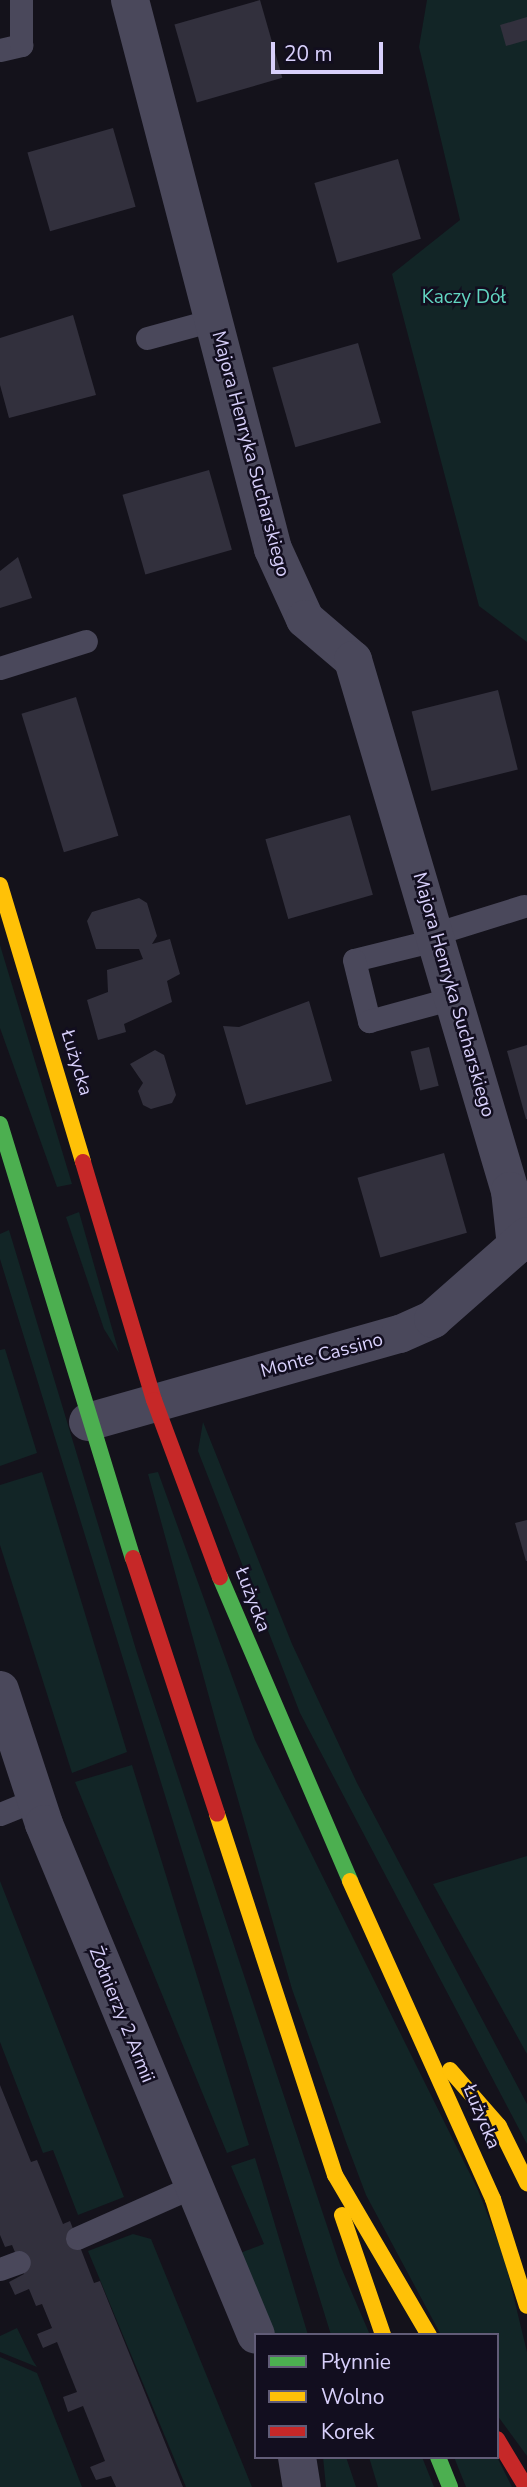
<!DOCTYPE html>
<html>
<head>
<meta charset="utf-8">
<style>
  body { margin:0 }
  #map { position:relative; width:527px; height:2487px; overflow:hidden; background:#14121b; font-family:"Nunito Sans",sans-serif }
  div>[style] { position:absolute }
  .green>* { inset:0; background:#122526 }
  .building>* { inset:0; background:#32303d; transform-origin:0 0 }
  .lane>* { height:23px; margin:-11.5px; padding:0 11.5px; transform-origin:11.5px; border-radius:11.5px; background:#4a485b }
  .street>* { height:38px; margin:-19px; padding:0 19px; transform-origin:19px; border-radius:19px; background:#4a485b }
  .fast>* { height:16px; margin:-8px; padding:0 8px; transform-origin:8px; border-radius:8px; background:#4caf50 }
  .slow>* { height:16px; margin:-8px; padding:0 8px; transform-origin:8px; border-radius:8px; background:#ffc107 }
  .jam>* { height:16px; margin:-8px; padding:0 8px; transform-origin:8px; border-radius:8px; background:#c62828 }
  span { translate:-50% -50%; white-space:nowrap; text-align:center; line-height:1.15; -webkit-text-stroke:5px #120e1f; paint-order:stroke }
  .park-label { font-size:19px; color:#62d5c1 }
  .street-label { font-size:19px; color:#d8d0fb }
  .legend { position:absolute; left:254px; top:2333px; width:245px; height:126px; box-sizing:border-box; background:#120e1f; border:2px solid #615c77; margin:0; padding:9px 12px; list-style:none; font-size:21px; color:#d8d0fb }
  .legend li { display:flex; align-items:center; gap:14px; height:35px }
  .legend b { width:35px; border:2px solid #615c77 }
  .scale { position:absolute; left:271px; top:42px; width:112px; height:32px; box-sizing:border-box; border:4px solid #d8d0fb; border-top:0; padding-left:9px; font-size:21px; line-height:24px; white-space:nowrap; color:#d8d0fb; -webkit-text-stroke:5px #120e1f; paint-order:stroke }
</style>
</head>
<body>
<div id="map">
  <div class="green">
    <div style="clip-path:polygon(427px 0,527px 0,527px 642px,479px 606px,392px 274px,460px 220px,419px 47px)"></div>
    <div style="clip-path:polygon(0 945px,72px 1184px,57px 1187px,0 1028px)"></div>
    <div style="clip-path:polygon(79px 1212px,119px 1353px,104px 1329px,66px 1217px)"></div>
    <div style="clip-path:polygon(9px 1230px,137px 1653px,340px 2265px,370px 2335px,331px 2335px,0 1259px,0 1234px)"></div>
    <div style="clip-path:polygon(5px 1349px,37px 1453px,0 1466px,0 1350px)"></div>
    <div style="clip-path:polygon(203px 1422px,292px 1644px,357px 1783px,527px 2104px,527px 2144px,300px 1713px,198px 1451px)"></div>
    <div style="clip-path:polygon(42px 1472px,127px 1752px,72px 1773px,0 1545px,0 1485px)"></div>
    <div style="clip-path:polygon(158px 1472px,255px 1740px,478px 2190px,504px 2257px,527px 2352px,527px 2456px,497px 2415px,497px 2335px,441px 2335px,366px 2195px,346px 2142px,292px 1989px,217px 1726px,148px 1474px)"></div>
    <div style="clip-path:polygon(132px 1765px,249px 2145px,227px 2153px,75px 1782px)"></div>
    <div style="clip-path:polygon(527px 1856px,527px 2054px,433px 1884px)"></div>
    <div style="clip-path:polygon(0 1881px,124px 2197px,78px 2215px,53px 2150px,43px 2153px,0 2042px)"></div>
    <div style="clip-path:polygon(255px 2158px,308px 2335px,275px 2335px,240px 2253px,264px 2244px,231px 2166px)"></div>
    <div style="clip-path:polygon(133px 2234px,151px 2239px,252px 2487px,186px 2487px,88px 2251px)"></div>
    <div style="clip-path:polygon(17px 2328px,33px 2361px,37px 2367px,0 2352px,0 2336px)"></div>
    <div style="clip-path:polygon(0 2357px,37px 2373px,82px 2487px,0 2487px)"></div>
    <div style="clip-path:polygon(323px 2457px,346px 2457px,356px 2487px,326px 2487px)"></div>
    <div style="clip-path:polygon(369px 2457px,422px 2457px,434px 2487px,378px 2487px)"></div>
    <div style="clip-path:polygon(454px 2457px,497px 2457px,512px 2487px,466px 2487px)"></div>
  </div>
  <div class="building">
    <div style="left:260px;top:0;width:81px;height:89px;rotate:74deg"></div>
    <div style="clip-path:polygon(527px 17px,527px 40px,506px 46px,500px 25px)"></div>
    <div style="left:113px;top:128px;width:82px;height:89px;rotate:74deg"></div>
    <div style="left:398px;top:159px;width:83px;height:87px;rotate:74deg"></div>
    <div style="clip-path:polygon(73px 315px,96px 395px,9px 418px,0 385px,0 338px)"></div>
    <div style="left:358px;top:343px;width:83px;height:89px;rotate:74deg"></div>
    <div style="left:209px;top:470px;width:83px;height:90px;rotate:74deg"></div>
    <div style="clip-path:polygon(18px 557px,32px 598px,0 608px,0 571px)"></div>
    <div style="left:498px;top:690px;width:82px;height:89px;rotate:76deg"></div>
    <div style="left:76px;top:697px;width:145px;height:57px;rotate:73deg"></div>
    <div style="left:350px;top:815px;width:83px;height:88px;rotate:74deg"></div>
    <div style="clip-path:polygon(139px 898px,147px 903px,157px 936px,152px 944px,170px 939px,180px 974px,167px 981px,172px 1002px,124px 1024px,126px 1032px,98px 1040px,87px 1000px,108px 992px,107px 970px,143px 959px,139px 949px,96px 949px,87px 921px,92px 912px)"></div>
    <div style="clip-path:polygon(309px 1001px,332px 1081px,246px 1105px,223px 1026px,239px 1027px)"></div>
    <div style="clip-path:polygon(527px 1045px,527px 1119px,526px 1119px,507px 1051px)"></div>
    <div style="left:429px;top:1047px;width:40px;height:19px;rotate:76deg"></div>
    <div style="clip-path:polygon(155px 1050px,164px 1055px,176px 1095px,172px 1103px,151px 1109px,143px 1105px,138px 1091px,143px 1083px,130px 1064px)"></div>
    <div style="left:444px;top:1153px;width:83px;height:90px;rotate:74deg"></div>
    <div style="clip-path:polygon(527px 1520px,527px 1561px,526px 1561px,515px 1523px)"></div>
    <div style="clip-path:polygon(0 2085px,31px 2162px,37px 2160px,63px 2224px,70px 2221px,94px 2283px,100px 2281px,183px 2487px,116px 2487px,111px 2476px,96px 2480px,90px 2467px,105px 2461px,83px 2406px,68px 2412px,63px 2397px,77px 2392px,57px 2342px,43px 2348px,37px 2334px,52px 2328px,42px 2304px,36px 2306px,29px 2289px,15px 2295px,9px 2282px,24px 2274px,12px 2245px,5px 2247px,0 2235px)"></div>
  </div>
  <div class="lane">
    <div style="left:0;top:50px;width:22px;rotate:-13deg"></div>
    <div style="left:21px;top:45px;width:45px;rotate:-90deg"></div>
    <div style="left:147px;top:338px;width:68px;rotate:-15.3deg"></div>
    <div style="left:0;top:668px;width:90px;rotate:-17.4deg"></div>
    <div style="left:434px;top:934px;width:94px;rotate:-17.3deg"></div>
    <div style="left:435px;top:940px;width:83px;rotate:166.1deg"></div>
    <div style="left:354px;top:960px;width:63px;rotate:76.2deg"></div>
    <div style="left:369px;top:1021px;width:87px;rotate:-15.3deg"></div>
    <div style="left:0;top:1814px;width:38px;rotate:-22deg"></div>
    <div style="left:77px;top:2238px;width:128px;rotate:-24deg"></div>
    <div style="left:0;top:2269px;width:20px;rotate:-20deg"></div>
  </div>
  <div class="street">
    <div style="left:130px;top:0;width:567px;rotate:75.4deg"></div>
    <div style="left:273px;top:549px;width:77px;rotate:65.4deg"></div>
    <div style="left:305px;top:619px;width:63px;rotate:40.5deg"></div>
    <div style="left:353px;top:660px;width:554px;rotate:73.53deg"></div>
    <div style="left:510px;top:1191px;width:55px;rotate:83.8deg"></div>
    <div style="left:88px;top:1422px;width:324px;rotate:-15.8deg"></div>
    <div style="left:400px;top:1334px;width:36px;rotate:-24deg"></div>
    <div style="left:433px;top:1319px;width:125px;rotate:-41.4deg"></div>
    <div style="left:0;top:1690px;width:141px;rotate:71.8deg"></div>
    <div style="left:44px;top:1824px;width:553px;rotate:67.47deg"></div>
    <div style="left:297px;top:2457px;width:30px;rotate:81deg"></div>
  </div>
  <div class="fast">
    <div style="left:0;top:1124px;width:454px;rotate:73deg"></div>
    <div style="left:220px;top:1577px;width:331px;rotate:66.8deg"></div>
    <div style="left:438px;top:2457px;width:32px;rotate:68deg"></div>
  </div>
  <div class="slow">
    <div style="left:0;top:885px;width:289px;rotate:73.3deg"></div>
    <div style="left:217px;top:1814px;width:380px;rotate:71.9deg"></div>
    <div style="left:335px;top:2175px;width:186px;rotate:59.6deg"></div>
    <div style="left:350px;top:1881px;width:349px;rotate:65.8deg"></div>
    <div style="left:493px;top:2199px;width:112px;rotate:72.4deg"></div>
    <div style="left:450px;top:2070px;width:74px;rotate:48.8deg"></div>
    <div style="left:499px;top:2126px;width:64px;rotate:63.8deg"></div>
    <div style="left:342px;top:2215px;width:127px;rotate:71.1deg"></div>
  </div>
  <div class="jam">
    <div style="left:83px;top:1162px;width:248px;rotate:73.4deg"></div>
    <div style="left:154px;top:1400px;width:189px;rotate:69.6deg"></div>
    <div style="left:133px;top:1558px;width:269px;rotate:71.8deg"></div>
    <div style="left:497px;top:2439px;width:56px;rotate:58.9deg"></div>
  </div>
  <div class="park-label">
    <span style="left:464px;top:298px">Kaczy Dół</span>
  </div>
  <div class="street-label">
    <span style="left:250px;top:454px;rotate:75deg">Majora Henryka Sucharskiego</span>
    <span style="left:453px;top:995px;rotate:74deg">Majora Henryka Sucharskiego</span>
    <span style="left:76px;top:1063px;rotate:73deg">Łużycka</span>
    <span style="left:322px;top:1356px;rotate:-15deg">Monte Cassino</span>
    <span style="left:252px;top:1600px;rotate:69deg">Łużycka</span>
    <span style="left:121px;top:2015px;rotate:68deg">Żołnierzy 2 Armii</span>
    <span style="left:481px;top:2117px;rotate:67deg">Łużycka</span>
  </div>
  <ul class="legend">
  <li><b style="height:9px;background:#4caf50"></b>Płynnie</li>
  <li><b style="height:9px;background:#ffc107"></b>Wolno</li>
  <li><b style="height:9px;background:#c62828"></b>Korek</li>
  </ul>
  <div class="scale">20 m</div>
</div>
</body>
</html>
